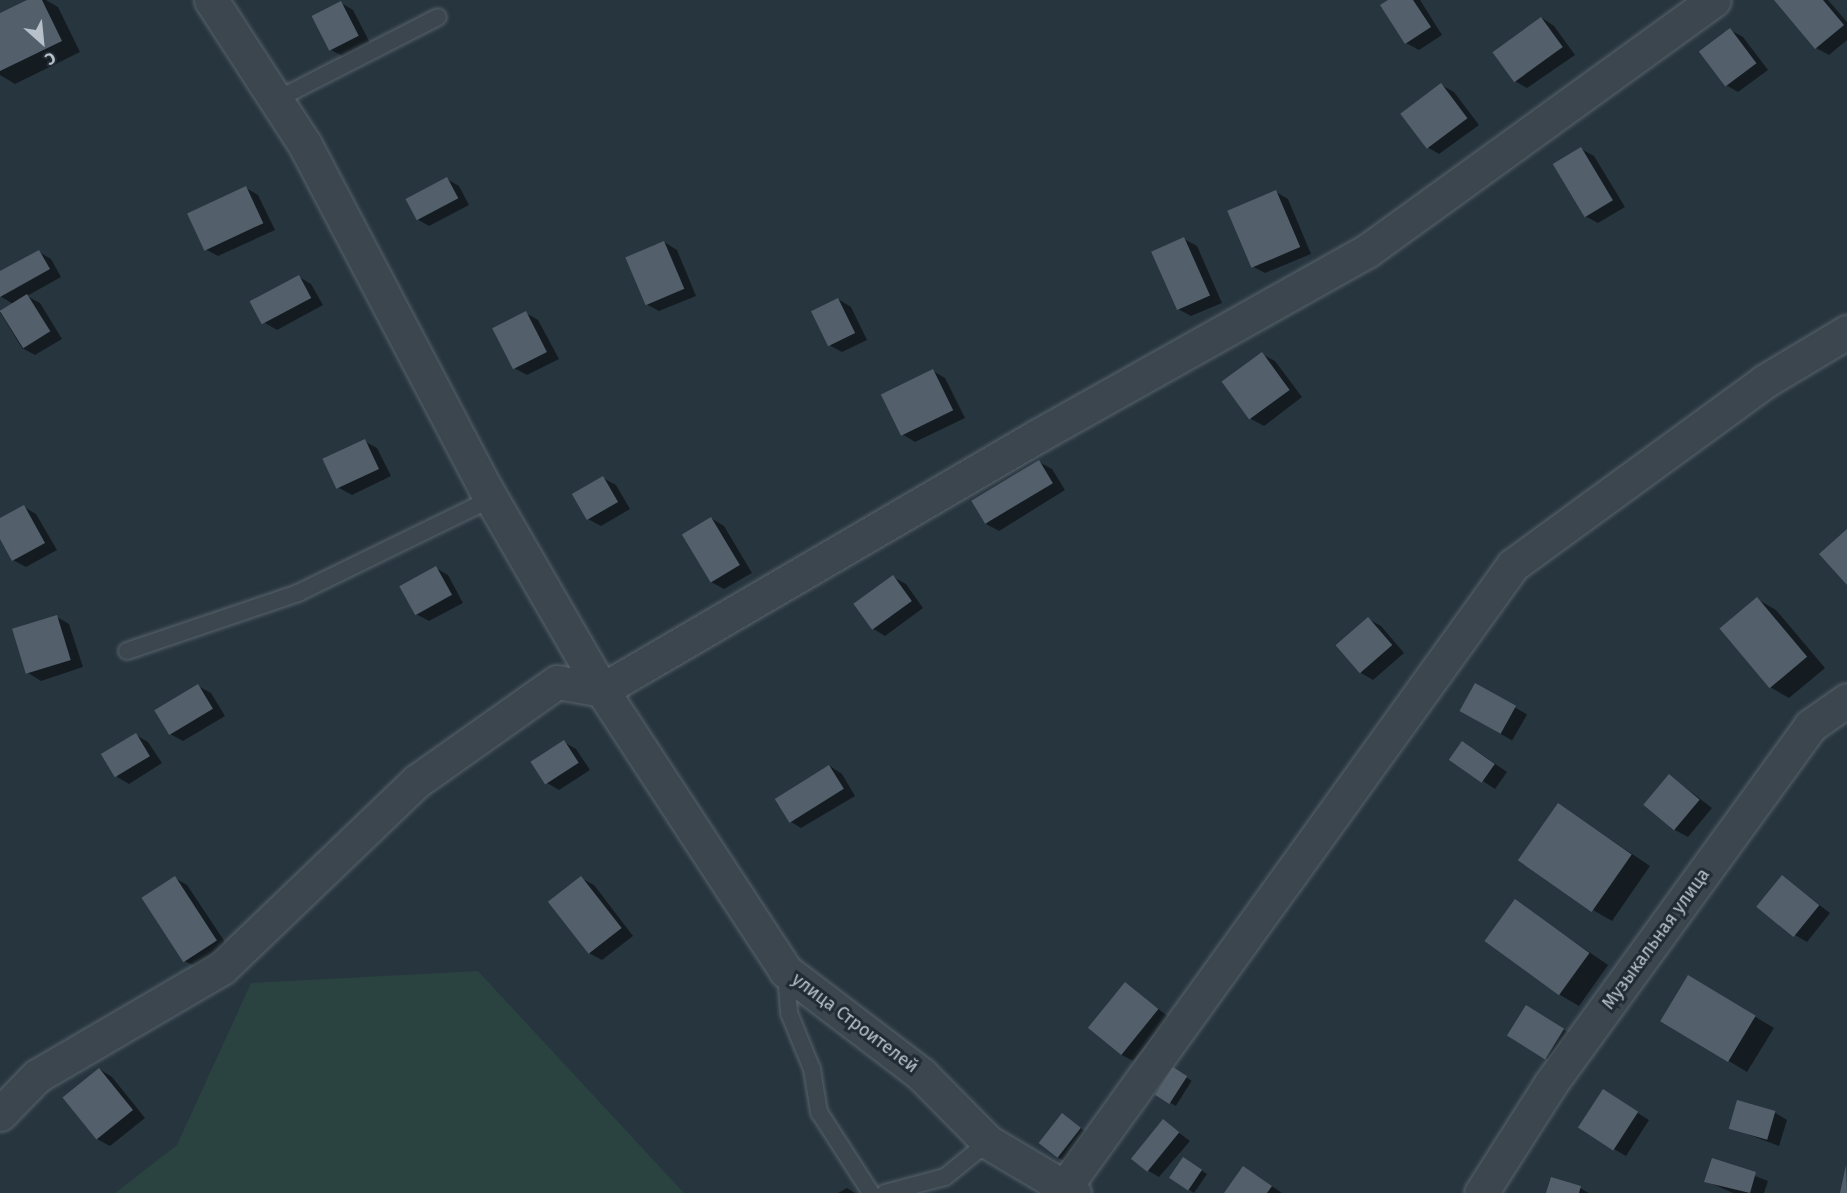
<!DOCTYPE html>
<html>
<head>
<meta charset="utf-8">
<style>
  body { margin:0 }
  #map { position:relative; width:1847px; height:1193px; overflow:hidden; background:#27353f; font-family:"Fira Sans",sans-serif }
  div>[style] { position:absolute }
  .green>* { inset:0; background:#2a4240 }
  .shadow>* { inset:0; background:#0007; transform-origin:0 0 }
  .building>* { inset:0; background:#53606c; transform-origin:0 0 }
  .roads { filter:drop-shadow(0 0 2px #59646c) drop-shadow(0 0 2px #59646c) }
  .lane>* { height:16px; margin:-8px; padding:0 8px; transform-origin:8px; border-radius:8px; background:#3b464f }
  .street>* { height:33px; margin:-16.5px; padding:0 16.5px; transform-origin:16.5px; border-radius:16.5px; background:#3b464f }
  span { translate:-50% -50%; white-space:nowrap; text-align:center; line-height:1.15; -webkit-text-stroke:6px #202b34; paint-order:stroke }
  .street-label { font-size:18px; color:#b8c1c9 }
  .north { position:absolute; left:12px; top:12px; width:60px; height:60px; -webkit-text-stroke:4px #202b34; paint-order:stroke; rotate:153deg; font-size:16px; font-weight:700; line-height:24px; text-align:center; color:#b8c1c9 }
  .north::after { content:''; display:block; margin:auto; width:21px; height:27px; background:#b8c1c9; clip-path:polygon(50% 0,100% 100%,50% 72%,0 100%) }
</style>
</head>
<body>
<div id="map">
  <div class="green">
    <div style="clip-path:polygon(478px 971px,684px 1193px,115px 1193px,177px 1145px,251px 983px)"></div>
  </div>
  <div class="shadow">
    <div style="clip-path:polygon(31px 0,46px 0,58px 7px,80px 52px,15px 84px,0 75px,0 15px)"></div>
    <div style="clip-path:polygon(1390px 0,1420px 0,1442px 35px,1419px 50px,1406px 43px)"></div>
    <div style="clip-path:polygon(1776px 0,1828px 0,1847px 22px,1847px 40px,1829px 55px,1816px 48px)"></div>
    <div style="clip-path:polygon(341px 3px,353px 10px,370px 43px,344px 57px,331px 50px)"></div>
    <div style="clip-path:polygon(1542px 18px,1554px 26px,1575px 55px,1527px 88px,1515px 81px)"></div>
    <div style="clip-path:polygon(1730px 30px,1743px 37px,1768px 70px,1738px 92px,1726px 85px)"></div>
    <div style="clip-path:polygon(1441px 85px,1454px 92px,1479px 125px,1439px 154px,1427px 147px)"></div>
    <div style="clip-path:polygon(1581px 149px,1594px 156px,1625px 207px,1598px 223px,1585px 216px)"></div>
    <div style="clip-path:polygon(447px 179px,459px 186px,469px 205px,429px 226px,417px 219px)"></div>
    <div style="clip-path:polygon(246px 188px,258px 195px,275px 230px,218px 256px,205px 249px)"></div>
    <div style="clip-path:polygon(1276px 192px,1288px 199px,1311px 254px,1265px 273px,1252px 266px)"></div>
    <div style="clip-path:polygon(1184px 239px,1197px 246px,1222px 303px,1191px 316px,1178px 309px)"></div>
    <div style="clip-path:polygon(664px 242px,677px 250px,696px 296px,659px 311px,646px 304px)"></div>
    <div style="clip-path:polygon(39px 252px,51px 259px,61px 277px,27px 296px,40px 303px,62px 339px,35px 355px,22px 348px,0 312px,13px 304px,0 296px,0 273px)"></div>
    <div style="clip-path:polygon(299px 277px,311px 284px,323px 305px,277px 330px,265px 323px,253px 302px)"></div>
    <div style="clip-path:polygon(838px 299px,851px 307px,867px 340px,842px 352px,829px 345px)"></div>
    <div style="clip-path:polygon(526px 313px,538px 320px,559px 359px,527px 375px,514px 368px)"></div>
    <div style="clip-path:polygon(1262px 354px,1275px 361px,1302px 397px,1264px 426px,1251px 419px)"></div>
    <div style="clip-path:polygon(933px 371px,945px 378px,965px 418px,915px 442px,902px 434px)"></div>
    <div style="clip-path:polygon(364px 441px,377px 448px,391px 476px,352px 495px,339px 488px)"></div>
    <div style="clip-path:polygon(1039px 462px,1052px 469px,1065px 490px,999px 531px,986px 524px)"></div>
    <div style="clip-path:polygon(603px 478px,616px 485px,630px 509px,601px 526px,588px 519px)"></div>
    <div style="clip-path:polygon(24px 507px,36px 514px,57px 550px,26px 567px,13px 560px,0 536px,0 520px)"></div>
    <div style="clip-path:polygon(711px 518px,724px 526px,752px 573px,724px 589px,711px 582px)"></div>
    <div style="clip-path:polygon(436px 568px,448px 575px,463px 603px,429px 621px,416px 614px)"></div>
    <div style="clip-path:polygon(893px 577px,906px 584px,923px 608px,885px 636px,872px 628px)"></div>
    <div style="clip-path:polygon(1757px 599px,1776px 610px,1825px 668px,1789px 698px,1770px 687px)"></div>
    <div style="clip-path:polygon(57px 617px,69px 624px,83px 667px,41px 681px,28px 673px)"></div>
    <div style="clip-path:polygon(1368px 619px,1381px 626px,1404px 653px,1373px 680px,1361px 673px)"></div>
    <div style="left:1476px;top:685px;width:59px;height:30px;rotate:30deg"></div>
    <div style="clip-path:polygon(198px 686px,211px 693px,225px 716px,183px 741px,170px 734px)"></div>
    <div style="clip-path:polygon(136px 735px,148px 742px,162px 763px,129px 784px,117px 777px)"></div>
    <div style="clip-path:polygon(564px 742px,576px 749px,590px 770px,559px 790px,547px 783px)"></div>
    <div style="clip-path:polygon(1475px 750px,1507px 772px,1495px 789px,1483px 781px)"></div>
    <div style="clip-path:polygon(830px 766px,842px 774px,855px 796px,801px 828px,788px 820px)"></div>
    <div style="clip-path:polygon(1669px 775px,1712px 808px,1688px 837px,1675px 830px)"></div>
    <div style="clip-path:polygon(1559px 805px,1650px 866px,1612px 921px,1593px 910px)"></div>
    <div style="clip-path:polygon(1782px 877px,1830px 913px,1807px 942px,1795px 935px)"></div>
    <div style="clip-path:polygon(175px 878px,187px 885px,229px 948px,197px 968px,185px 961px)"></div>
    <div style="clip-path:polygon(581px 878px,594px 885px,633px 936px,602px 960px,589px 953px)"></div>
    <div style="clip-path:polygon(1515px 901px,1608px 965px,1579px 1006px,1560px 995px)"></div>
    <div style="clip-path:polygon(1125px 984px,1169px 1017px,1133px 1061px,1120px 1054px)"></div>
    <div style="clip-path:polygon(1707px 988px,1774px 1028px,1747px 1072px,1662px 1020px)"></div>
    <div style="left:1526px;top:1007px;width:58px;height:33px;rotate:31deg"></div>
    <div style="clip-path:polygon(99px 1069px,112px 1077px,145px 1118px,110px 1146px,97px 1139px,64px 1097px)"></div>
    <div style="left:1173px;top:1069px;width:22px;height:30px;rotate:32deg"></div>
    <div style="clip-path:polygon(1615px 1099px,1649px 1120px,1626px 1156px,1614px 1149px)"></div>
    <div style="clip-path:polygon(1774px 1112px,1787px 1120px,1779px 1146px,1731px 1128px)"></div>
    <div style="clip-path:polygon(1062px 1115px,1092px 1136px,1070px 1164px,1057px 1157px)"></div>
    <div style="clip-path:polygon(1163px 1121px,1190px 1141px,1159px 1177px,1147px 1170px)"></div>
    <div style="clip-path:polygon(1713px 1160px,1768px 1181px,1764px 1193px,1733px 1193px,1706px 1181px)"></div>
    <div style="clip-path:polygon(1189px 1162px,1207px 1174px,1194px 1193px,1171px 1178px)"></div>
    <div style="clip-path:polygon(1256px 1175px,1282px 1193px,1225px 1193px)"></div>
    <div style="clip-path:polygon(847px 1188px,855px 1193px,838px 1193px)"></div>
    <div style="clip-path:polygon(1580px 1188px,1589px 1193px,1548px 1193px)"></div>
  </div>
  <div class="building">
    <div style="clip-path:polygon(27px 0,42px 0,62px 41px,0 71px,0 13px)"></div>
    <div style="clip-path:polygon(1388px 0,1413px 0,1431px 27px,1405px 44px,1380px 5px)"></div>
    <div style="clip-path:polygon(1774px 0,1823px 0,1844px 25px,1815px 49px)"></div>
    <div style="left:341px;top:1px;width:39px;height:33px;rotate:63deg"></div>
    <div style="left:1541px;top:17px;width:37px;height:60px;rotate:54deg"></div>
    <div style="left:1730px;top:28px;width:44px;height:39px;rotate:53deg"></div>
    <div style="left:1441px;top:83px;width:44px;height:51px;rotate:53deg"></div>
    <div style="left:1581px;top:147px;width:62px;height:33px;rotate:59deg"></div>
    <div style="left:447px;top:177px;width:24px;height:47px;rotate:62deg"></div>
    <div style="left:246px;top:186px;width:41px;height:65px;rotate:65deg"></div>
    <div style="left:1276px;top:190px;width:62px;height:53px;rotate:67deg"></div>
    <div style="left:1184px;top:237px;width:64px;height:36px;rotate:66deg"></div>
    <div style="left:664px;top:241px;width:52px;height:42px;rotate:67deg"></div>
    <div style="clip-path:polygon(39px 250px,50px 269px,0 297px,0 271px)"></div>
    <div style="left:299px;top:275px;width:26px;height:56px;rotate:62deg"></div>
    <div style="left:27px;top:294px;width:44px;height:32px;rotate:58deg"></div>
    <div style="left:838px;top:298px;width:39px;height:30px;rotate:64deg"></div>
    <div style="left:526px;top:311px;width:46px;height:38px;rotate:63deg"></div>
    <div style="left:1262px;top:352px;width:47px;height:50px;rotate:54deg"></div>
    <div style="left:933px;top:369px;width:46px;height:58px;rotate:64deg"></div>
    <div style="left:365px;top:439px;width:33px;height:47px;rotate:65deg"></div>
    <div style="left:1039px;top:460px;width:27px;height:79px;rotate:59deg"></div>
    <div style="left:603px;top:476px;width:30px;height:36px;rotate:60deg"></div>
    <div style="clip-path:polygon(24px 505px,45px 543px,12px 561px,0 539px,0 518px)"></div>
    <div style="left:711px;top:517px;width:56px;height:34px;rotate:59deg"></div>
    <div style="clip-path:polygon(1847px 529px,1847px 585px,1819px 554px)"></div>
    <div style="left:436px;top:566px;width:33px;height:42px;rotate:61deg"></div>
    <div style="left:893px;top:575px;width:32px;height:49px;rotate:54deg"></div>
    <div style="left:1757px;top:597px;width:78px;height:49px;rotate:50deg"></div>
    <div style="left:57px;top:615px;width:47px;height:47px;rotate:73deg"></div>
    <div style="left:1368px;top:617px;width:37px;height:43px;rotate:49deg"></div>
    <div style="left:1475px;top:683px;width:47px;height:32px;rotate:29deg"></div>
    <div style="left:198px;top:684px;width:29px;height:51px;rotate:59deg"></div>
    <div style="left:136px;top:733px;width:27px;height:41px;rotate:59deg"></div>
    <div style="left:564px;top:740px;width:27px;height:40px;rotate:57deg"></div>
    <div style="left:1462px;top:741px;width:40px;height:23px;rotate:35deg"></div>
    <div style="left:829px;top:765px;width:28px;height:64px;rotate:58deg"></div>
    <div style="left:1669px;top:774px;width:40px;height:40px;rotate:40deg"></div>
    <div style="left:1558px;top:803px;width:90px;height:70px;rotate:35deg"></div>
    <div style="left:1782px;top:875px;width:48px;height:41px;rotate:39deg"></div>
    <div style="left:175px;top:876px;width:77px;height:40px;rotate:57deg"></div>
    <div style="left:581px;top:876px;width:66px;height:42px;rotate:52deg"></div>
    <div style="left:1515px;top:899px;width:92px;height:52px;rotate:36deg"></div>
    <div style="left:1688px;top:975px;width:79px;height:54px;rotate:31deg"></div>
    <div style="left:1125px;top:982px;width:43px;height:59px;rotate:39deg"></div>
    <div style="left:1526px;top:1005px;width:45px;height:36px;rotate:32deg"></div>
    <div style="left:1173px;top:1067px;width:17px;height:33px;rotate:33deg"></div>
    <div style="left:99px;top:1068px;width:54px;height:47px;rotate:51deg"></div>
    <div style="left:1603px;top:1089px;width:42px;height:46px;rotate:33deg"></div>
    <div style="left:1737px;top:1100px;width:40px;height:30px;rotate:16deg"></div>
    <div style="left:1062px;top:1113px;width:24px;height:38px;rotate:38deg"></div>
    <div style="left:1163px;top:1119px;width:21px;height:51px;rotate:39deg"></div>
    <div style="left:1183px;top:1157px;width:23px;height:25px;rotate:34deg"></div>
    <div style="clip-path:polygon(1712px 1158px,1756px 1172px,1750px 1193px,1704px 1182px)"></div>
    <div style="clip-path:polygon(1846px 1165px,1847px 1193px,1840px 1193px)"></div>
    <div style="clip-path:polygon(1243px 1166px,1272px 1186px,1267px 1193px,1224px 1193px)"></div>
    <div style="clip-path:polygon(1551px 1177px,1581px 1186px,1579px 1193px,1546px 1193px)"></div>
  </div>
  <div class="roads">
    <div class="lane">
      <div style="left:274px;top:101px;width:184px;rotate:-27.1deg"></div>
      <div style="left:127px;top:651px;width:181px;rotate:-18.7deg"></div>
      <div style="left:298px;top:593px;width:215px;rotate:-26deg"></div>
      <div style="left:786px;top:972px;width:41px;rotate:85.8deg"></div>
      <div style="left:789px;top:1013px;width:61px;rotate:67.7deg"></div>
      <div style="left:812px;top:1069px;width:44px;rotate:80.8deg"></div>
      <div style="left:819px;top:1112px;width:96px;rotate:57.3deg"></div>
      <div style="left:885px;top:1193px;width:62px;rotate:-14.9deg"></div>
      <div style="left:945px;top:1177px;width:55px;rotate:-39.1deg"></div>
    </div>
    <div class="street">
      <div style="left:211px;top:0;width:171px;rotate:57deg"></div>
      <div style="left:304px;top:143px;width:393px;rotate:62.3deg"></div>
      <div style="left:487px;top:491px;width:230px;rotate:60deg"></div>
      <div style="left:602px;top:690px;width:336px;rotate:56.8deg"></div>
      <div style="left:786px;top:971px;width:170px;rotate:37.3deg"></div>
      <div style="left:921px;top:1074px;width:95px;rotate:45.4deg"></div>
      <div style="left:988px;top:1142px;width:100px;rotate:30.7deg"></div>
      <div style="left:0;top:1114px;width:53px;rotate:-45.8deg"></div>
      <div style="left:37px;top:1076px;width:214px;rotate:-30.3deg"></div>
      <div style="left:222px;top:968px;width:270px;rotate:-43.8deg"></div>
      <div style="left:417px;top:781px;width:171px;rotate:-35.3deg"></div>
      <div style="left:557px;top:682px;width:46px;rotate:10.1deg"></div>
      <div style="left:602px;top:690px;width:506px;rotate:-30.26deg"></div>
      <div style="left:1039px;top:435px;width:376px;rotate:-29.3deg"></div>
      <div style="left:1367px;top:251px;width:428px;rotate:-35.9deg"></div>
      <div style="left:1064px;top:1188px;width:768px;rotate:-54.22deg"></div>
      <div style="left:1513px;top:565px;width:312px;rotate:-36.1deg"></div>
      <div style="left:1765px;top:381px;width:96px;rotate:-30.9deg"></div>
      <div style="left:1481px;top:1193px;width:130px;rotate:-57.5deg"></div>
      <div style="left:1551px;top:1083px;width:441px;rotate:-54deg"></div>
      <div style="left:1810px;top:726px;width:45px;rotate:-35.1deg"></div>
    </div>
  </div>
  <div class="street-label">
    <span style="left:1656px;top:939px;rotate:-54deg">Музыкальная улица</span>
    <span style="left:855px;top:1023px;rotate:37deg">улица Строителей</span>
  </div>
  <div class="north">С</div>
</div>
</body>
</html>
